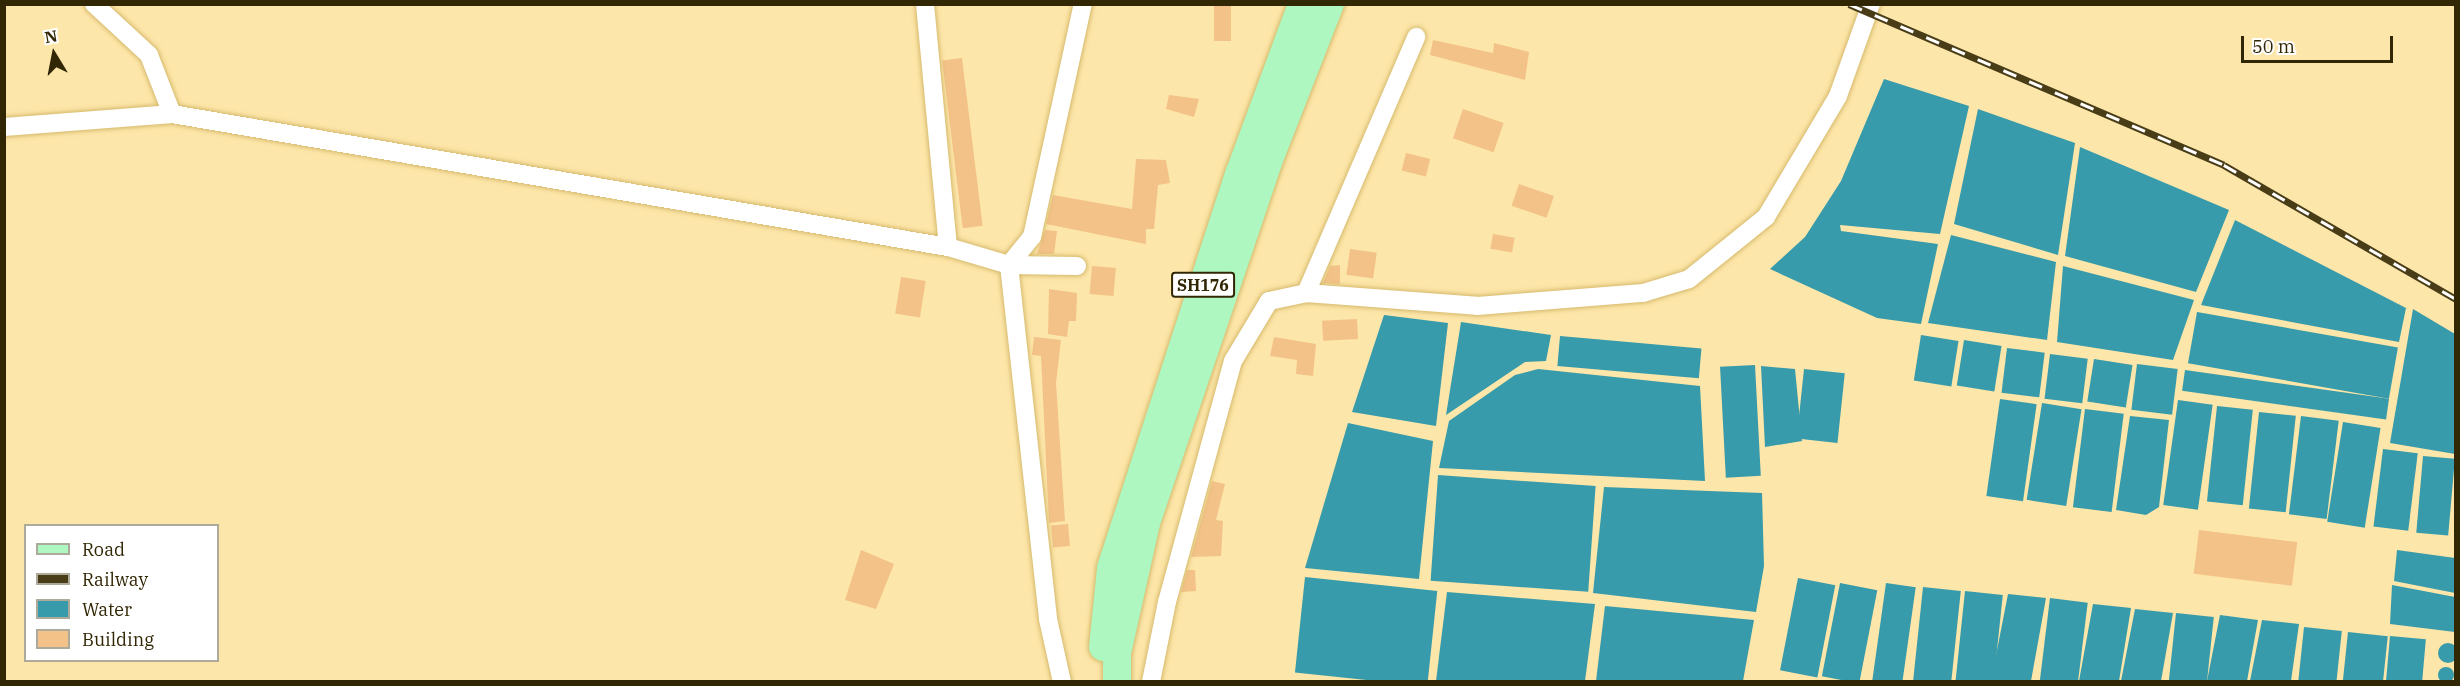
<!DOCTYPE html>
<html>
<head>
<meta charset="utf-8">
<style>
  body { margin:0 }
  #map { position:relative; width:2460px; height:686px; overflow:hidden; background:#fde6a9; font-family:"IBM Plex Serif",serif }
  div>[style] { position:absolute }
  .water>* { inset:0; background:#379bab; transform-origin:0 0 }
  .round { border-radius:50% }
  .building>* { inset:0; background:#f3c288; transform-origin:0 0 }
  .roads { filter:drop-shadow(0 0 2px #d6ba6d) drop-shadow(0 0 2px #d6ba6d) }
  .street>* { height:18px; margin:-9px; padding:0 9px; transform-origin:9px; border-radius:9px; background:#fff }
  .primary>* { height:28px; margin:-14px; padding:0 14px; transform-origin:14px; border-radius:14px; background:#aff7c1 }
  .rail>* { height:7px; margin-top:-3.5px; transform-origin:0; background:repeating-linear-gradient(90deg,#fff 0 14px,#493d18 0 28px); box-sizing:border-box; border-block:2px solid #493d18 }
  span { translate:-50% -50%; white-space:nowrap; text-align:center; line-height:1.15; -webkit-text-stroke:4.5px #fff; paint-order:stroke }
  .shield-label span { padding:2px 4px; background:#fff; border:2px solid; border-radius:4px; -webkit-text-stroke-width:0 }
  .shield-label { font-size:16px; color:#322705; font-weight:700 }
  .frame { position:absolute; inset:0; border:6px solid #322705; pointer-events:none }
  .legend { position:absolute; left:24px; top:524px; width:195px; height:138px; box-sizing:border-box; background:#fff; border:2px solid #ada99b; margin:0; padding:8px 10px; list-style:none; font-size:18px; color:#322705 }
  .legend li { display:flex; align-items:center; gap:12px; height:30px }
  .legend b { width:30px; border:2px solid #ada99b }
  .north { position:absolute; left:24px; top:24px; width:60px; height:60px; -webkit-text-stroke:4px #fff; paint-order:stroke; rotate:350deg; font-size:16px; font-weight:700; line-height:24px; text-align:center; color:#322705 }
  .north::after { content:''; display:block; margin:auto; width:21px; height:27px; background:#322705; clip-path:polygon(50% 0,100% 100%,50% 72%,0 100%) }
  .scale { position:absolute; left:2241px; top:36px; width:152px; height:27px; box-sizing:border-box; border:3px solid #322705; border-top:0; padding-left:8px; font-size:18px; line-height:21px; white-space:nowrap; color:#322705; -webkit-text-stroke:4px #fff; paint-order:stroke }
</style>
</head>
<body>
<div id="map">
  <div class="water">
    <div style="clip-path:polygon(1884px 79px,1969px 106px,1940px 234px,1840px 225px,1841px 231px,1938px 244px,1921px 324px,1877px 318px,1770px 269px,1805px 237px,1841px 181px)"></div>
    <div style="clip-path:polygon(1978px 109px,2075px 143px,2058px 255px,1954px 224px)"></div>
    <div style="clip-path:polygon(2080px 147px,2229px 210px,2196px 292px,2065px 256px)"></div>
    <div style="clip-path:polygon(2235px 220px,2406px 308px,2399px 342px,2201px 305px)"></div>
    <div style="clip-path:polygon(1951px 235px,2056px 262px,2047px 340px,1928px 323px)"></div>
    <div style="clip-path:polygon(2063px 266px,2194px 300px,2173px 360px,2057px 342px)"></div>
    <div style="clip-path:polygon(2413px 309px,2455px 334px,2455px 454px,2390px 443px)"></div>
    <div style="left:2197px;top:312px;width:204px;height:52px;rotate:10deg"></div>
    <div style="clip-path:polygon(1384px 315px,1448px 323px,1436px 426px,1352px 412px)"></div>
    <div style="clip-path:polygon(1461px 322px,1551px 335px,1546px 361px,1525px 362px,1446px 415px)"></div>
    <div style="left:1921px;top:335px;width:38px;height:46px;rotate:9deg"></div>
    <div style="left:1560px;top:336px;width:142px;height:30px;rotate:5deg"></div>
    <div style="left:1964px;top:340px;width:38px;height:46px;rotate:9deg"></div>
    <div style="left:2007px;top:348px;width:38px;height:45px;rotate:7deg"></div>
    <div style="left:2050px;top:354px;width:38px;height:45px;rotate:7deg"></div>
    <div style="left:2094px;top:359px;width:39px;height:43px;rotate:9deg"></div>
    <div style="left:2137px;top:364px;width:41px;height:46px;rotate:7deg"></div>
    <div style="left:1755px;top:365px;width:111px;height:35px;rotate:87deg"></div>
    <div style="clip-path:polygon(1761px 366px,1795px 369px,1802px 441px,1765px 447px)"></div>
    <div style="clip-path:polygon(1538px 369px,1700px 386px,1705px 481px,1439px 468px,1449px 421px,1515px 375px)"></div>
    <div style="left:1804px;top:369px;width:41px;height:70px;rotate:6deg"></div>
    <div style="left:2185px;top:370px;width:206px;height:21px;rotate:8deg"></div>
    <div style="left:2000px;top:399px;width:37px;height:98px;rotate:8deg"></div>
    <div style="left:2178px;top:400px;width:35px;height:106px;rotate:8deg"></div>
    <div style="left:2042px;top:403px;width:40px;height:98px;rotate:9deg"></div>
    <div style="left:2217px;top:406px;width:36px;height:96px;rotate:6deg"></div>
    <div style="left:2085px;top:409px;width:39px;height:99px;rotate:7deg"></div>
    <div style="left:2259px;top:412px;width:37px;height:97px;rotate:6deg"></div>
    <div style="clip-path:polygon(2130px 416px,2169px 420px,2159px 507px,2146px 515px,2116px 510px)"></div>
    <div style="left:2301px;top:416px;width:38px;height:99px;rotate:7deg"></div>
    <div style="left:2343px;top:422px;width:38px;height:101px;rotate:9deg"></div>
    <div style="clip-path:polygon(1348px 423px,1433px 441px,1419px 579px,1305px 568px)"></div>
    <div style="left:2383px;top:449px;width:35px;height:78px;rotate:7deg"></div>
    <div style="left:2423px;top:456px;width:32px;height:77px;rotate:5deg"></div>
    <div style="left:1438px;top:475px;width:158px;height:106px;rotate:4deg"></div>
    <div style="clip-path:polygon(1604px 487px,1762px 493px,1764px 566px,1756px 612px,1593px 593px)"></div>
    <div style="clip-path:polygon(2397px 550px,2455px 558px,2455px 593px,2394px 581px)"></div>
    <div style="left:1305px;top:577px;width:133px;height:96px;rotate:6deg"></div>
    <div style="left:1798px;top:578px;width:38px;height:94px;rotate:11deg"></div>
    <div style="left:1840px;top:583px;width:38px;height:95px;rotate:11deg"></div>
    <div style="left:1886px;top:583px;width:30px;height:99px;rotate:8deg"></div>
    <div style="clip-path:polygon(2392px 585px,2455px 597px,2455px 632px,2390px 624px)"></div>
    <div style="left:1923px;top:587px;width:38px;height:96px;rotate:6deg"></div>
    <div style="left:1965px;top:591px;width:38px;height:92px;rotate:6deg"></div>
    <div style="clip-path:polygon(1447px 592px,1595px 604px,1585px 681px,1436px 681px)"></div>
    <div style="clip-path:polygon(2008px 594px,2046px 598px,2031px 681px,1991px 681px)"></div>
    <div style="left:2050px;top:598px;width:38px;height:85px;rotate:7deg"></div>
    <div style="clip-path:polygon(2093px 604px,2131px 608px,2119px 681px,2079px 681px)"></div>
    <div style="clip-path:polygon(1605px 606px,1754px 620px,1743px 681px,1596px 681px)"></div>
    <div style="clip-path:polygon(2135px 609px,2173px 613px,2161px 681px,2121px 681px)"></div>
    <div style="left:2176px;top:613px;width:38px;height:69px;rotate:6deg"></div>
    <div style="clip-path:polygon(2220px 615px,2258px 620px,2247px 681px,2207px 681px)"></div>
    <div style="clip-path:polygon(2262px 620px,2299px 624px,2291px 681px,2250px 681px)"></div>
    <div style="left:2304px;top:627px;width:38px;height:54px;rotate:6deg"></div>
    <div style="left:2348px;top:632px;width:40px;height:49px;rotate:6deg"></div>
    <div style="left:2390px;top:636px;width:36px;height:45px;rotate:5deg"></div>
    <div class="round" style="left:2438px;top:643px;width:20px;height:20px"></div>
    <div class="round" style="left:2438px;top:667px;width:16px;height:16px"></div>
  </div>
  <div class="building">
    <div style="left:1214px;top:4px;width:17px;height:37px"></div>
    <div style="clip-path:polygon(1433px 40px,1493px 53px,1494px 43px,1529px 52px,1525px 80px,1430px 55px)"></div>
    <div style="left:962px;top:58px;width:169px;height:20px;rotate:83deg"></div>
    <div style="clip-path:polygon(1169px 95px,1199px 99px,1194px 117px,1166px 109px)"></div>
    <div style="left:1463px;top:109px;width:43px;height:31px;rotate:19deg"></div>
    <div style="left:1406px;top:153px;width:25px;height:18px;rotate:14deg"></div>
    <div style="clip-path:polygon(1136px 159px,1166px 160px,1170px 183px,1158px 185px,1154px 229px,1146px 229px,1146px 244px,1046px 224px,1053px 195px,1132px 209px)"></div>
    <div style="left:1519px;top:184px;width:37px;height:23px;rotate:19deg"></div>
    <div style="clip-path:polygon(1045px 230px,1057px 231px,1054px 254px,1037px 254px)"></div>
    <div style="left:1493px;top:234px;width:22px;height:15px;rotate:10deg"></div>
    <div style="left:1350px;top:249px;width:27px;height:26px;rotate:8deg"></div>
    <div style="clip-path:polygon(1340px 265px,1340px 284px,1323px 283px,1330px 266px)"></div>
    <div style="left:1092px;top:266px;width:24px;height:28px;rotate:5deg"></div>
    <div style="left:901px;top:277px;width:25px;height:37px;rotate:9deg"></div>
    <div style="clip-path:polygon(1049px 289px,1077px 293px,1076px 321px,1069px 321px,1067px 337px,1048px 334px)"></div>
    <div style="left:1357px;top:319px;width:20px;height:35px;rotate:87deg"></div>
    <div style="clip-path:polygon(1034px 337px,1061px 340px,1056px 383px,1065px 521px,1049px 523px,1041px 356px,1032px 355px)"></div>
    <div style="clip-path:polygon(1274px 337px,1316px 344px,1313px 376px,1296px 374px,1297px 360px,1270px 356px)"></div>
    <div style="clip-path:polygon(1212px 481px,1225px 484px,1216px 520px,1223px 521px,1221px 556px,1191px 557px)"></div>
    <div style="left:1068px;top:524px;width:22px;height:17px;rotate:85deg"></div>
    <div style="left:2199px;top:530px;width:99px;height:44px;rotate:7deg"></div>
    <div style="clip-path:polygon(861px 550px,894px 564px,876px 609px,845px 600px)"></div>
    <div style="clip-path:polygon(1187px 570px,1195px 570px,1196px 591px,1181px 592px)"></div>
  </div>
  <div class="roads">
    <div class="street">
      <div style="left:94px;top:4px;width:75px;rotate:42.8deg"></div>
      <div style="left:149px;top:55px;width:63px;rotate:68.7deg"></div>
      <div style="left:925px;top:4px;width:244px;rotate:84.6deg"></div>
      <div style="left:948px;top:247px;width:64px;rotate:16.4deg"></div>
      <div style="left:1009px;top:265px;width:356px;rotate:83.7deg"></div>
      <div style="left:1048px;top:619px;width:65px;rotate:77.5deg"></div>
      <div style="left:4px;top:127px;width:169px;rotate:-4.4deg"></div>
      <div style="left:172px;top:114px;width:787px;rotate:9.73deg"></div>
      <div style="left:1009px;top:265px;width:36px;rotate:-51deg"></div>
      <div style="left:1032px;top:237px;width:239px;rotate:-77.7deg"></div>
      <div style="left:1009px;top:265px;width:68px;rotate:0.8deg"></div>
      <div style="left:1306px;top:293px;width:279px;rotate:-66.7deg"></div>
      <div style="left:1151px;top:682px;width:82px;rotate:-78.7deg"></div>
      <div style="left:1167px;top:602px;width:250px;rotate:-74.7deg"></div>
      <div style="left:1233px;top:361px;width:70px;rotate:-59deg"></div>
      <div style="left:1269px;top:301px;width:38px;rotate:-12deg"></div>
      <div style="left:1306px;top:293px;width:171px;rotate:4.3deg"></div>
      <div style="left:1477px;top:306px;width:167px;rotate:-4.5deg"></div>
      <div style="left:1643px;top:293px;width:48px;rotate:-16.9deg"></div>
      <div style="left:1689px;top:279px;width:99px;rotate:-38.8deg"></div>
      <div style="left:1766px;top:217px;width:141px;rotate:-59.2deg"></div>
      <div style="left:1838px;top:96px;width:98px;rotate:-70.3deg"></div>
    </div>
    <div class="primary">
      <div style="left:1103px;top:647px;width:79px;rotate:-84.2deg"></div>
      <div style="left:1111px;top:568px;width:416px;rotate:-72deg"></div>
      <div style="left:1240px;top:172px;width:179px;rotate:-69.7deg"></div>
      <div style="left:1117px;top:682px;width:29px;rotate:-90deg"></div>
      <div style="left:1117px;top:653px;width:133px;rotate:-77.4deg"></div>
      <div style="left:1146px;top:523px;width:381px;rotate:-71.3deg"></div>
      <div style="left:1268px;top:162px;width:170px;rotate:-68.6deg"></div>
    </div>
  </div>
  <div class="rail">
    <div style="left:1849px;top:4px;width:408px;rotate:23.2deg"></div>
    <div style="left:2224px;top:165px;width:268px;rotate:30deg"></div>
  </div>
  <div class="shield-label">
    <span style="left:1203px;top:285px">SH176</span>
  </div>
  <div class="frame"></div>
  <ul class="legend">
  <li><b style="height:8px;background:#aff7c1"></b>Road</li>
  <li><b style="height:8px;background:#493d18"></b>Railway</li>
  <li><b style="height:16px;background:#379bab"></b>Water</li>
  <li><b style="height:16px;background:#f3c288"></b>Building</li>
  </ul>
  <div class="north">N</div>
  <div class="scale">50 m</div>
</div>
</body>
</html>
